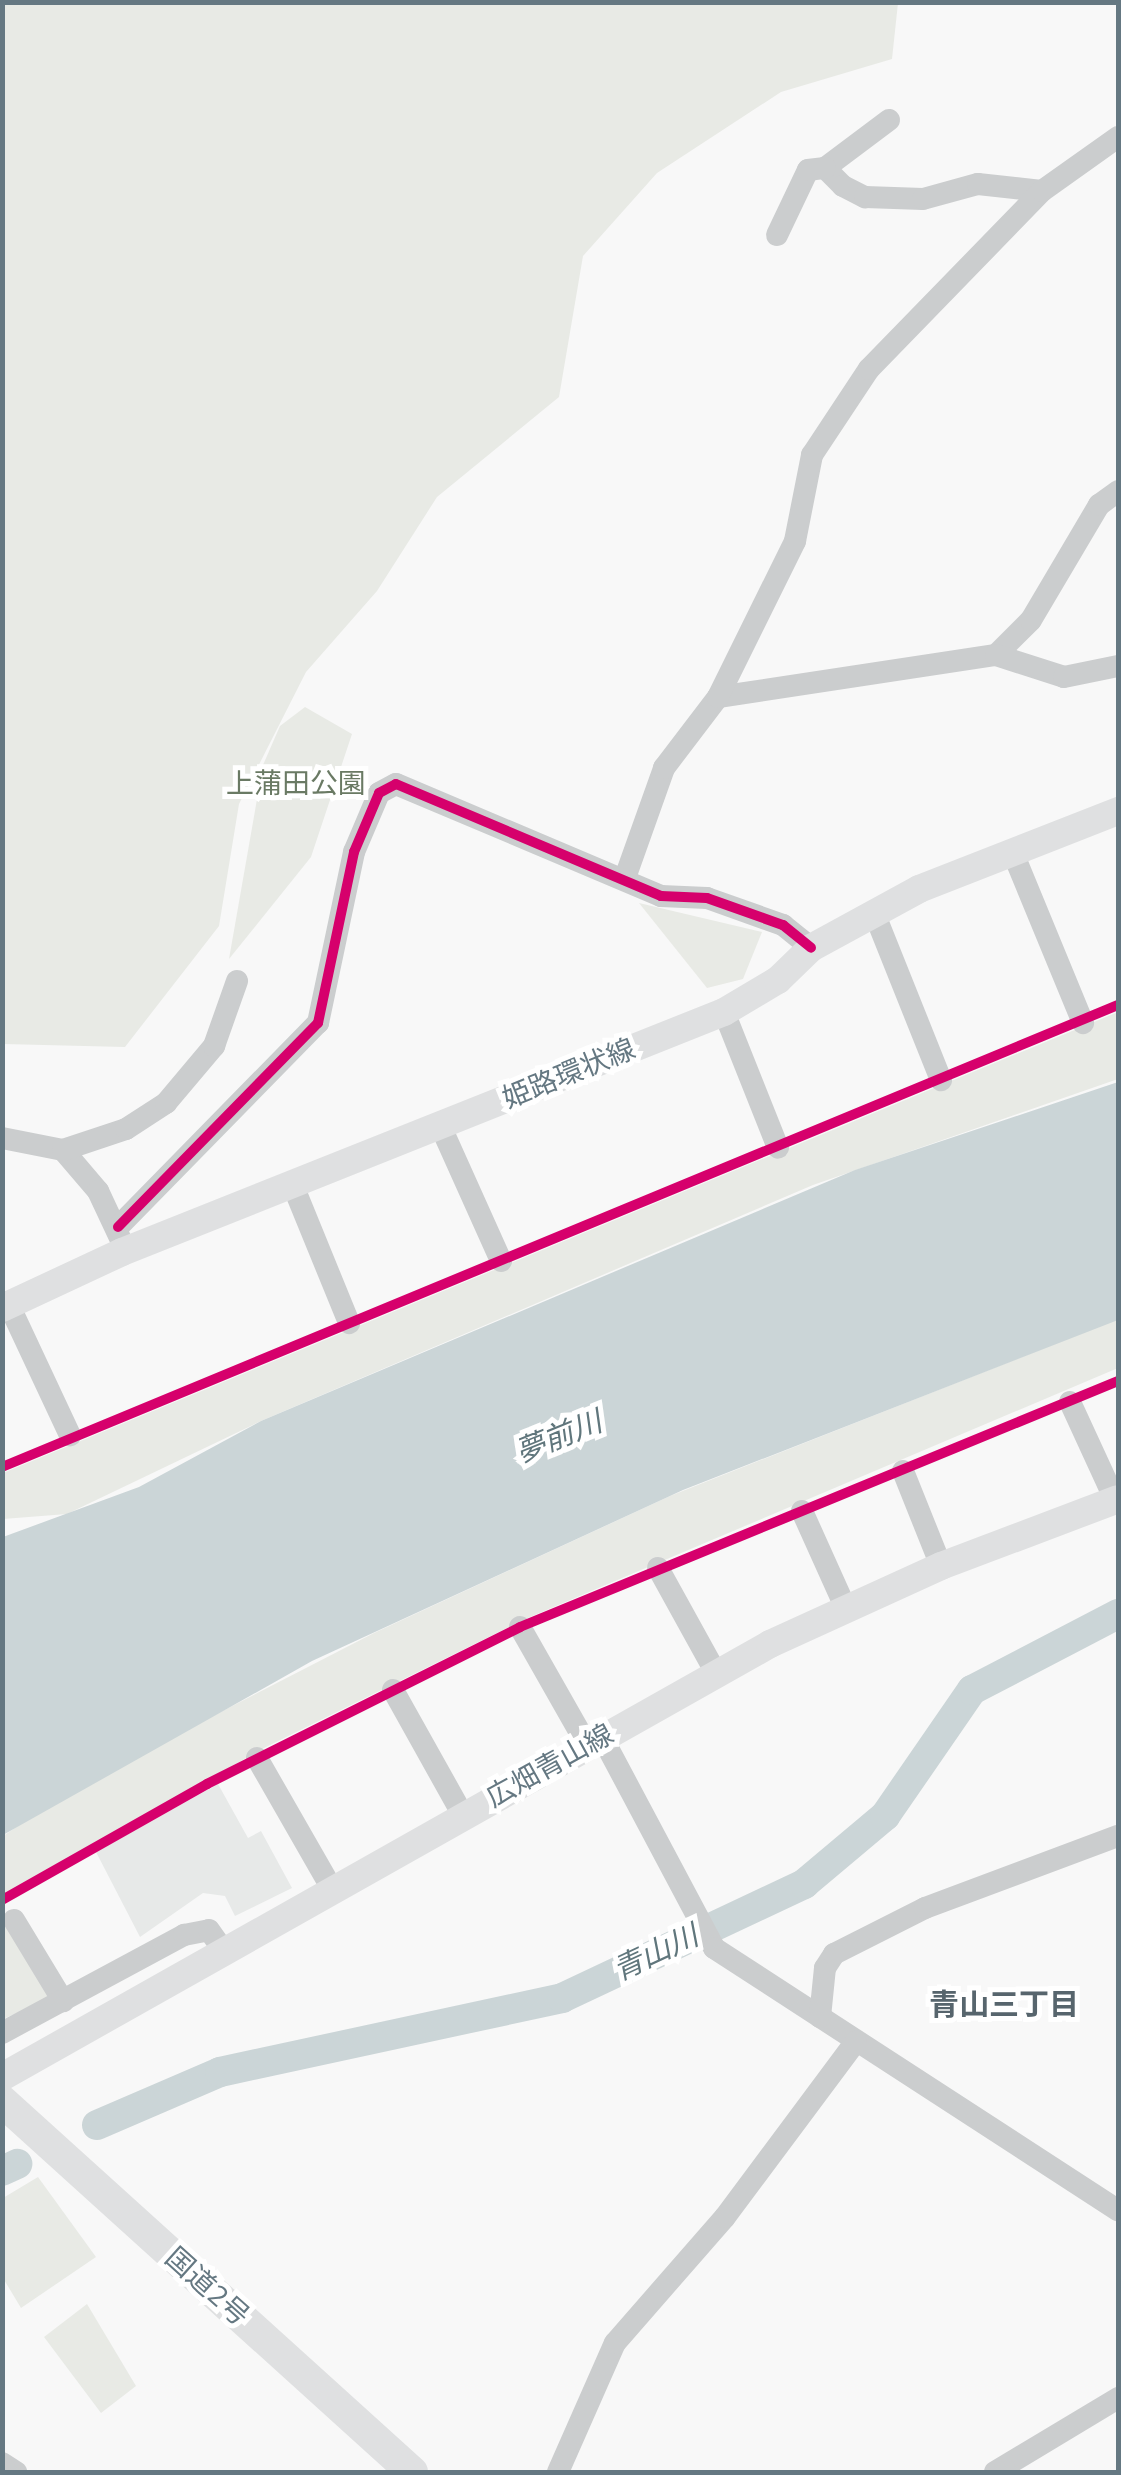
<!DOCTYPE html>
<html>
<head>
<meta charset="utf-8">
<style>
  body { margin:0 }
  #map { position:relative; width:1121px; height:2475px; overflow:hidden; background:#f8f8f8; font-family:"Nunito Sans","Noto Sans JP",sans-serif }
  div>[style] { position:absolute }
  .built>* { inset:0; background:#e7e9e8 }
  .green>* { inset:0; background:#e8eae5 }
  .water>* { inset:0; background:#cbd5d7 }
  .river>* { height:30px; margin:-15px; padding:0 15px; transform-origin:15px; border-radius:15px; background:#cbd5d7 }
  .minor>* { height:22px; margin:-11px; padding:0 11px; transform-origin:11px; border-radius:11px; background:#cbcdce }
  .major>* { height:28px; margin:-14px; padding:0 14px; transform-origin:14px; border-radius:14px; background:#dfe0e1 }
  .highway>* { height:32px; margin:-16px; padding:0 16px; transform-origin:16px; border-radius:16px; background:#dfe0e1 }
  .cycleway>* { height:10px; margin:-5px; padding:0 5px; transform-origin:5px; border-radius:5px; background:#d6006c }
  span { translate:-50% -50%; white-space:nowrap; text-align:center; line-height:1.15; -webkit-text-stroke:10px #fff; paint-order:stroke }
  .park-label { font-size:28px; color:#6a7a64 }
  .street-label { font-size:28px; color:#657882 }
  .water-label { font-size:30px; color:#60767c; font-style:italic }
  .neighbourhood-label { font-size:30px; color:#57656d; font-weight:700 }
  .frame { position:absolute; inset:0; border:5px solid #657882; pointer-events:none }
</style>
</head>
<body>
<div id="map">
  <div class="built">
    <div style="clip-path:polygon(218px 1784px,248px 1838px,261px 1831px,292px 1888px,235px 1916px,225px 1896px,203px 1893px,140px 1937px,96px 1852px)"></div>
  </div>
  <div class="green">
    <div style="clip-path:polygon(2px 3px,898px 3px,892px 59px,781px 92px,657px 173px,583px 256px,559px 397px,437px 497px,377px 591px,306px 672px,239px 804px,219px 926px,125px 1047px,3px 1044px)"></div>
    <div style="clip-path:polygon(305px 707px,352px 734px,311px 857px,229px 959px,263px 765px,280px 726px)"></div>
    <div style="clip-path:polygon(639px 903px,762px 932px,743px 979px,707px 988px)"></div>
    <div style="clip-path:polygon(1118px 1012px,1118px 1079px,813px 1185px,261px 1421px,67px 1514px,3px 1519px,3px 1473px)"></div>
    <div style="clip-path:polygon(1118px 1319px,1118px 1368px,523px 1620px,258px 1751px,3px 1900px,3px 1836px,81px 1784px,374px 1633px,670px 1496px)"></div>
    <div style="clip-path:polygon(2px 1920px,51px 1998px,3px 2019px,2px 2019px)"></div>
    <div style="clip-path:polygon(38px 2177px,96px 2257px,21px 2308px,3px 2278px,3px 2198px)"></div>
    <div style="clip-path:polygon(87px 2304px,136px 2386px,101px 2413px,44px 2337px)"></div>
  </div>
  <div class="water">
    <div style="clip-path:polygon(1118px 1082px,1118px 1320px,683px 1490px,312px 1661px,3px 1835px,3px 1537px,139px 1487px,261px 1421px,855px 1170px)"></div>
  </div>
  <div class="river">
    <div style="left:97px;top:2125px;width:134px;rotate:-23.3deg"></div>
    <div style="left:220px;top:2072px;width:350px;rotate:-12.2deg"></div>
    <div style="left:562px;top:1998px;width:268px;rotate:-25.2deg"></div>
    <div style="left:804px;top:1884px;width:106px;rotate:-40deg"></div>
    <div style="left:885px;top:1816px;width:153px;rotate:-55.4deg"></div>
    <div style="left:972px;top:1690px;width:165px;rotate:-27.5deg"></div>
    <div style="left:2px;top:2171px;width:17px;rotate:-25deg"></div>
  </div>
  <div class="minor">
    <div style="left:889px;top:120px;width:80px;rotate:143.1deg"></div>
    <div style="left:825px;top:168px;width:25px;rotate:45deg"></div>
    <div style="left:843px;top:186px;width:25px;rotate:27deg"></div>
    <div style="left:865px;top:197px;width:58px;rotate:2deg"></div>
    <div style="left:923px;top:199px;width:57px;rotate:-15.3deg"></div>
    <div style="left:978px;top:184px;width:64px;rotate:6.2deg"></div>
    <div style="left:777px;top:235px;width:72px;rotate:-64.5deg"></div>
    <div style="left:808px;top:170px;width:17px;rotate:-7deg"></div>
    <div style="left:996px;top:655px;width:49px;rotate:-45deg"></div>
    <div style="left:1031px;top:620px;width:134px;rotate:-59.4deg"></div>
    <div style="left:1099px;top:505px;width:24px;rotate:-36deg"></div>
    <div style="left:718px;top:697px;width:281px;rotate:-8.6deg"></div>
    <div style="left:996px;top:655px;width:71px;rotate:17.9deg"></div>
    <div style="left:1064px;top:677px;width:55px;rotate:-11.5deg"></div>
    <div style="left:1013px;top:853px;width:184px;rotate:67.6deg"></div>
    <div style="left:626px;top:875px;width:114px;rotate:-70.4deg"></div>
    <div style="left:664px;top:768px;width:89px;rotate:-52.7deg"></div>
    <div style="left:718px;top:697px;width:174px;rotate:-63.7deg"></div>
    <div style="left:795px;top:541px;width:88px;rotate:-78.8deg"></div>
    <div style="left:812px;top:455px;width:103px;rotate:-56.5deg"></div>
    <div style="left:869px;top:369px;width:248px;rotate:-45.8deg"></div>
    <div style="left:1042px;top:191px;width:93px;rotate:-35.4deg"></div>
    <div style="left:875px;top:915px;width:178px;rotate:68.2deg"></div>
    <div style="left:724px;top:1012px;width:146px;rotate:68.3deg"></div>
    <div style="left:440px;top:1125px;width:149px;rotate:65.8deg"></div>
    <div style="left:2px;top:1138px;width:62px;rotate:11.1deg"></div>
    <div style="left:63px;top:1150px;width:54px;rotate:49.5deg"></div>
    <div style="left:98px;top:1191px;width:52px;rotate:64.9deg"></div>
    <div style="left:63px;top:1150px;width:66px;rotate:-18.4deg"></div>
    <div style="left:126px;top:1129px;width:48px;rotate:-33deg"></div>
    <div style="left:166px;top:1103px;width:75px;rotate:-49.9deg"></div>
    <div style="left:214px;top:1046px;width:69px;rotate:-70.5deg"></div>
    <div style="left:294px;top:1188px;width:146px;rotate:67.8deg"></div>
    <div style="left:118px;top:1227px;width:286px;rotate:-45.6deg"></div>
    <div style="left:318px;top:1023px;width:175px;rotate:-78.1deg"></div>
    <div style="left:354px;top:852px;width:64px;rotate:-67deg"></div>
    <div style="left:379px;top:793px;width:19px;rotate:-28deg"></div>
    <div style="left:396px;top:784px;width:288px;rotate:22.9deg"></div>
    <div style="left:661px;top:896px;width:46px;rotate:2.5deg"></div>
    <div style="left:707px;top:898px;width:81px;rotate:19.6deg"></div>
    <div style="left:783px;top:925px;width:36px;rotate:39deg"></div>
    <div style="left:9px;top:1305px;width:144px;rotate:64.9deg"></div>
    <div style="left:1070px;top:1402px;width:108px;rotate:65.3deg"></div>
    <div style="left:903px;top:1471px;width:102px;rotate:68.2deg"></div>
    <div style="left:802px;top:1511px;width:107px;rotate:65.8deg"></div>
    <div style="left:658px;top:1568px;width:120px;rotate:61.1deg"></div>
    <div style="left:520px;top:1627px;width:136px;rotate:60.4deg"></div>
    <div style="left:393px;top:1690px;width:143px;rotate:60.8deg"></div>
    <div style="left:602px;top:1737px;width:239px;rotate:62deg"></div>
    <div style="left:714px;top:1948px;width:482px;rotate:33deg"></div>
    <div style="left:257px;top:1758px;width:151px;rotate:60.2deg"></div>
    <div style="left:14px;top:1920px;width:95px;rotate:58.8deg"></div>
    <div style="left:820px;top:2017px;width:49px;rotate:-84.2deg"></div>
    <div style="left:825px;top:1968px;width:17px;rotate:-57deg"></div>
    <div style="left:834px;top:1954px;width:102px;rotate:-26.8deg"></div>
    <div style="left:925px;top:1908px;width:206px;rotate:-20.5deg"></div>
    <div style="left:2px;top:2033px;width:207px;rotate:-28.3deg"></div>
    <div style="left:184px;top:1935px;width:25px;rotate:-11deg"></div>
    <div style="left:209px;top:1930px;width:24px;rotate:55deg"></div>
    <div style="left:2px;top:2463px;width:17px;rotate:33deg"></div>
    <div style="left:558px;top:2472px;width:141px;rotate:-66.2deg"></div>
    <div style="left:615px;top:2343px;width:167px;rotate:-48.9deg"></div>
    <div style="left:725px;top:2217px;width:219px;rotate:-53.3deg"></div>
    <div style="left:995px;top:2472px;width:144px;rotate:-31deg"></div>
  </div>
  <div class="major">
    <div style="left:2px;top:1308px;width:132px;rotate:-25deg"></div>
    <div style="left:122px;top:1252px;width:648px;rotate:-21.74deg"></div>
    <div style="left:724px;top:1012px;width:63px;rotate:-30.7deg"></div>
    <div style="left:778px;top:980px;width:46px;rotate:-44.1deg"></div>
    <div style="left:811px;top:948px;width:123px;rotate:-28.6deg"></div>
    <div style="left:919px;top:889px;width:214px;rotate:-21.4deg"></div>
    <div style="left:2px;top:2077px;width:882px;rotate:-29.41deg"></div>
    <div style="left:770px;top:1644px;width:188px;rotate:-24.5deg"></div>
    <div style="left:941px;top:1566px;width:189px;rotate:-20.7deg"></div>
  </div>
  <div class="highway">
    <div style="left:2px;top:2101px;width:553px;rotate:42.14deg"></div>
  </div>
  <div class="cycleway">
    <div style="left:118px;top:1227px;width:286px;rotate:-45.6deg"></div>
    <div style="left:318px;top:1023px;width:175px;rotate:-78.1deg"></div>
    <div style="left:354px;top:852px;width:64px;rotate:-67deg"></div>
    <div style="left:379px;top:793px;width:19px;rotate:-28deg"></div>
    <div style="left:396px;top:784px;width:288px;rotate:22.9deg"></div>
    <div style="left:661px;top:896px;width:46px;rotate:2.5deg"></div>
    <div style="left:707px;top:898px;width:81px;rotate:19.6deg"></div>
    <div style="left:783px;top:925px;width:36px;rotate:39deg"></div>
    <div style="left:2px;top:1467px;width:1208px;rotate:-22.49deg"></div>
    <div style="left:2px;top:1900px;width:236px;rotate:-29.5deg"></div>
    <div style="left:207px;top:1784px;width:350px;rotate:-26.6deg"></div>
    <div style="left:520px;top:1627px;width:647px;rotate:-22.36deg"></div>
  </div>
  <div class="park-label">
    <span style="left:296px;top:784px">上蒲田公園</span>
  </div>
  <div class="street-label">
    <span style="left:569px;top:1074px;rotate:-22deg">姫路環状線</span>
    <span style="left:550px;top:1766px;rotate:-29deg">広畑青山線</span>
    <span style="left:207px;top:2287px;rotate:42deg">国道2号</span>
  </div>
  <div class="water-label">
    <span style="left:559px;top:1438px;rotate:-22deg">夢前川</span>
    <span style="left:656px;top:1954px;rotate:-25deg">青山川</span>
  </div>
  <div class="neighbourhood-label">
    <span style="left:1004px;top:2006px">青山三丁目</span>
  </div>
  <div class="frame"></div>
</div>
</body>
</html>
